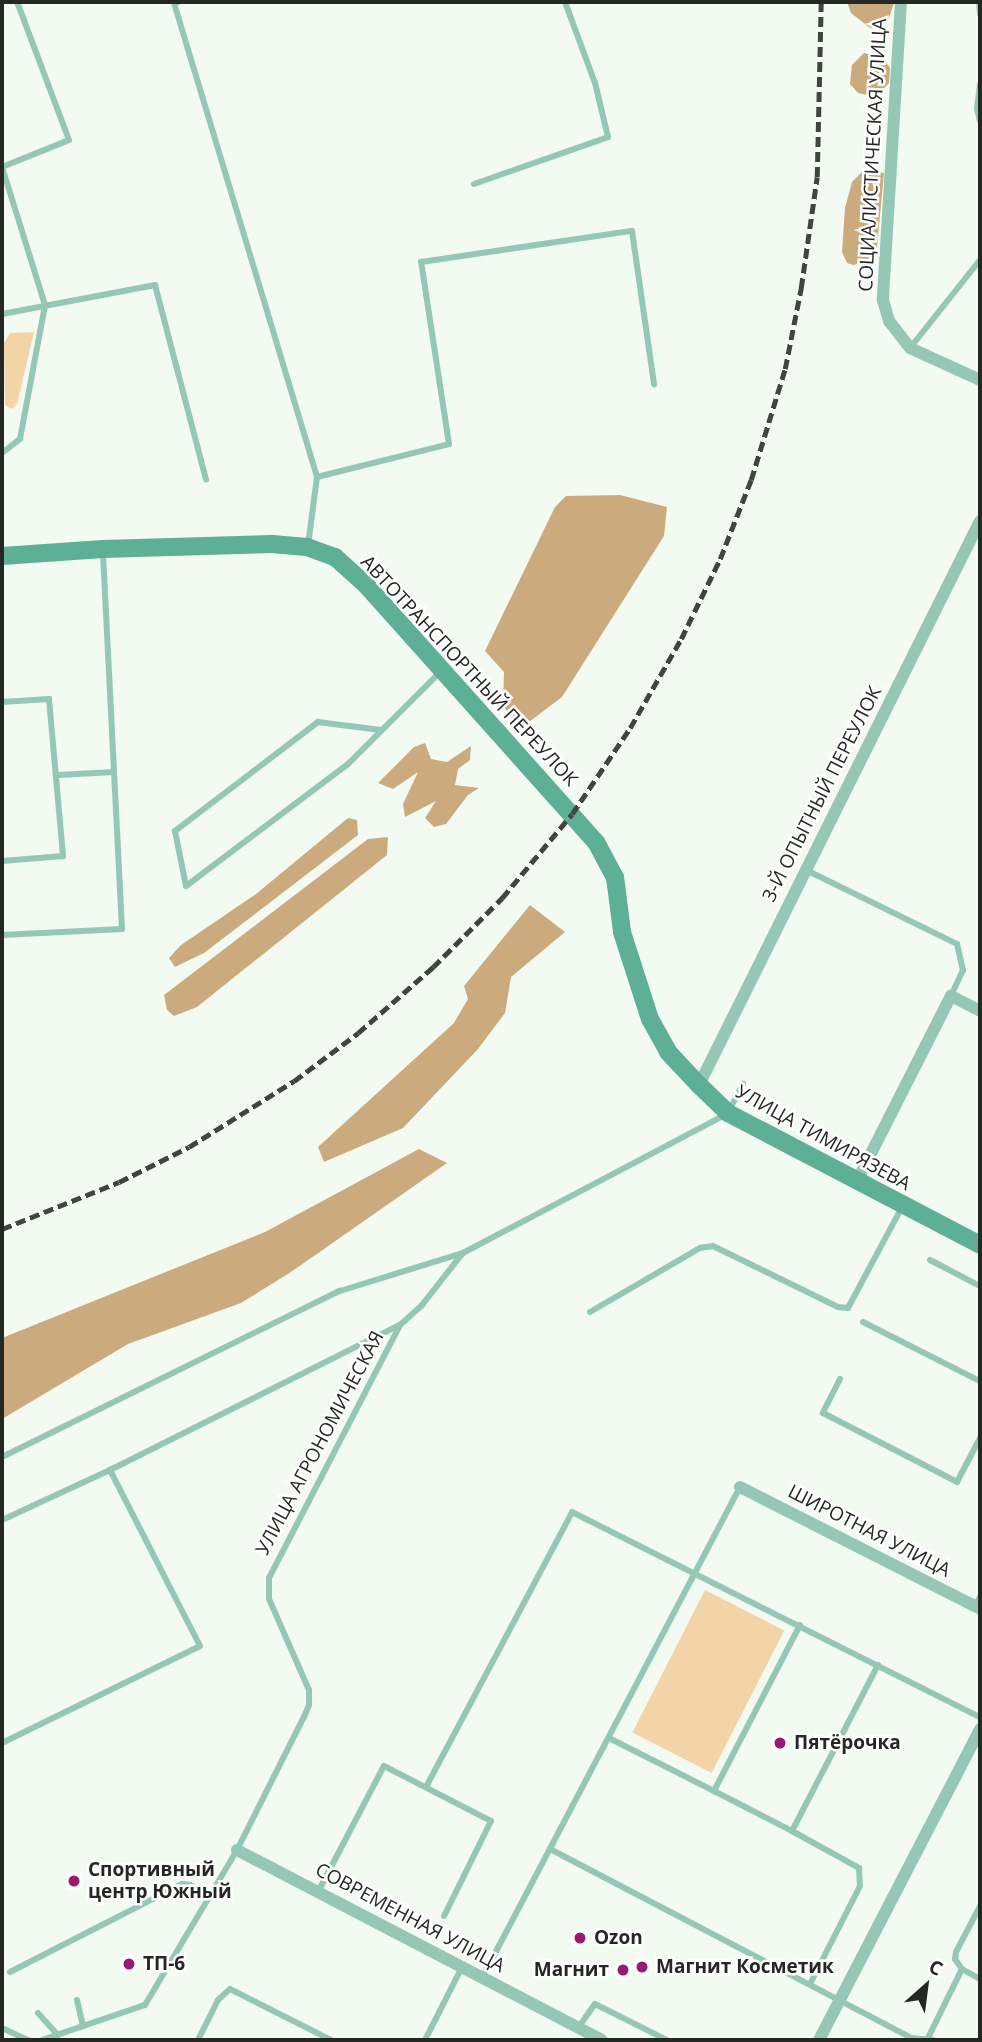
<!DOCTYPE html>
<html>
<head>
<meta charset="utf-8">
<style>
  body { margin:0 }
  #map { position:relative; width:982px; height:2042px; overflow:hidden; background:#f3faf1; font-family:"Open Sans",sans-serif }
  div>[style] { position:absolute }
  .green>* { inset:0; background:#f3d4a7; transform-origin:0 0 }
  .forest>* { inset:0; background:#cbab7d }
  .service>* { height:6px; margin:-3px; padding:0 3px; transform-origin:3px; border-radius:3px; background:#94c7b5 }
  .minor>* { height:12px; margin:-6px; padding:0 6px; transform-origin:6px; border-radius:6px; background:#94c7b5 }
  .secondary>* { height:18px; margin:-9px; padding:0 9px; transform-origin:9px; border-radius:9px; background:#5daf95 }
  .rail>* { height:4.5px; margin-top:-2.25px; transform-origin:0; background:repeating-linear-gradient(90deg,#414440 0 10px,transparent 0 15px) }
  .dots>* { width:19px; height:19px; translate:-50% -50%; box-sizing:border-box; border:4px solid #fff; border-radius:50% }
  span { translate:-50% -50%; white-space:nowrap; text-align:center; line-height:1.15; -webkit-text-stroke:5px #fff; paint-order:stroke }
  .street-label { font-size:19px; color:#252724 }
  .poi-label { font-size:19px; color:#252724; font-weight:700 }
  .left { translate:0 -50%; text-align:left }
  .right { translate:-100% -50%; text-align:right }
  .frame { position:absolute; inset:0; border:4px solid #252724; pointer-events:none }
  .north { position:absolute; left:891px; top:1951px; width:70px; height:70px; -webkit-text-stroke:5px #fff; paint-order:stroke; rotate:28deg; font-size:19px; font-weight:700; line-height:28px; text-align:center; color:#252724 }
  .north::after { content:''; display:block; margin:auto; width:24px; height:32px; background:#252724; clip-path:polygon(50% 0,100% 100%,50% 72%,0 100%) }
</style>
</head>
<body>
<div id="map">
  <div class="green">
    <div style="clip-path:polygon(34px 332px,17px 404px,12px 409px,5px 405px,4px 343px,10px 333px)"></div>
    <div style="left:705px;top:1590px;width:89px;height:160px;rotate:27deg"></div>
  </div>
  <div class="forest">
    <div style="clip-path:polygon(847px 2px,894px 2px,894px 3px,888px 21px,879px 28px,870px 28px,851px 13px)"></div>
    <div style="clip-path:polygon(864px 53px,883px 57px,890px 68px,889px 83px,876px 97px,858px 93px,850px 84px,852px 65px)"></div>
    <div style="clip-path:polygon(865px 169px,884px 173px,877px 247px,866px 262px,853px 265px,847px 263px,842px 252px,845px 208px,852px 182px)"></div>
    <div style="clip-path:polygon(620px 495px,667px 507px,664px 536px,562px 697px,525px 725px,503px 707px,504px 672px,485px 651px,555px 507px,566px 496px)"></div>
    <div style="clip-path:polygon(425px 743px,431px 759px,447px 762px,471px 746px,470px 760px,458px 769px,455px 785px,479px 788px,468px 795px,446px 824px,434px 827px,425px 818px,436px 801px,405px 817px,403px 804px,418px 772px,393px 789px,378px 783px,414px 747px)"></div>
    <div style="clip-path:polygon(348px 818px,357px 820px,358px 835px,204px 953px,175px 967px,169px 958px,181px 945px,256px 894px)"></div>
    <div style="clip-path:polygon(388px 837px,387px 855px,197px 1007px,174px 1016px,167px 1010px,164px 995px,368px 839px)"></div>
    <div style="clip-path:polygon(530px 905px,565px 932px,511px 977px,505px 1013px,478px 1049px,403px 1128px,324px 1162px,318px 1147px,454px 1023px,468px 999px,464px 986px)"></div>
    <div style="clip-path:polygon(419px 1149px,447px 1163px,291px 1272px,241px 1303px,128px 1344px,2px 1419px,2px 1338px,265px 1232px)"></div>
  </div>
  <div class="service">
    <div style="left:178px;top:2px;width:4px;rotate:166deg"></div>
    <div style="left:174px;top:3px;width:495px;rotate:73.2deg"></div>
    <div style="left:317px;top:477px;width:69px;rotate:97.5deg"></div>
    <div style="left:979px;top:2px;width:12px;rotate:85deg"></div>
    <div style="left:980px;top:84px;width:25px;rotate:97deg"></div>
    <div style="left:977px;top:109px;width:12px;rotate:76deg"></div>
    <div style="left:474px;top:184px;width:142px;rotate:-19.3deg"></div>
    <div style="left:608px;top:137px;width:56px;rotate:-103.5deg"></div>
    <div style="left:595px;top:83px;width:86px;rotate:-110.3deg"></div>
    <div style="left:2px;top:314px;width:156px;rotate:-10.7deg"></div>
    <div style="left:155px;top:285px;width:201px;rotate:75.3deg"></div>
    <div style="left:910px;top:348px;width:112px;rotate:-51.5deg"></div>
    <div style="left:2px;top:453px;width:23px;rotate:-38deg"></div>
    <div style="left:20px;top:439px;width:136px;rotate:-79.4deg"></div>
    <div style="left:45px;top:305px;width:145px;rotate:-107.3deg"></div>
    <div style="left:2px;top:167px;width:72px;rotate:-21.9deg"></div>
    <div style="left:69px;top:140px;width:147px;rotate:-110.6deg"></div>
    <div style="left:317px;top:477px;width:136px;rotate:-14deg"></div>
    <div style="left:449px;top:444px;width:184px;rotate:-98.7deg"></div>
    <div style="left:421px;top:262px;width:213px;rotate:-8.4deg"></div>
    <div style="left:632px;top:231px;width:155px;rotate:81.8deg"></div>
    <div style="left:2px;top:702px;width:47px;rotate:-3.7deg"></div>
    <div style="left:49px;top:699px;width:158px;rotate:84.9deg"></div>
    <div style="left:63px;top:856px;width:61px;rotate:175.3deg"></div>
    <div style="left:381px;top:730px;width:64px;rotate:-172.8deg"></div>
    <div style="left:318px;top:722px;width:180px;rotate:142.7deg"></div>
    <div style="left:175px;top:831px;width:56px;rotate:78.7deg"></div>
    <div style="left:186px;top:886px;width:204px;rotate:-37deg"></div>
    <div style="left:349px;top:763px;width:129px;rotate:-45deg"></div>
    <div style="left:58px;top:775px;width:56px;rotate:-3.1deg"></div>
    <div style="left:806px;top:870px;width:168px;rotate:26.1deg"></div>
    <div style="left:957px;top:944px;width:27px;rotate:77deg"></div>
    <div style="left:963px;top:970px;width:29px;rotate:115deg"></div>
    <div style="left:2px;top:935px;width:120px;rotate:-2.9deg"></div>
    <div style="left:122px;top:929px;width:378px;rotate:-92.9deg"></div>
    <div style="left:930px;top:1260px;width:56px;rotate:27.5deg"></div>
    <div style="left:590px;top:1312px;width:127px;rotate:-30.2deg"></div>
    <div style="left:700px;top:1248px;width:13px;rotate:-9deg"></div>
    <div style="left:713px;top:1246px;width:139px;rotate:26deg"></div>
    <div style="left:838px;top:1307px;width:10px;rotate:6deg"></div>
    <div style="left:848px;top:1308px;width:115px;rotate:-61.9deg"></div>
    <div style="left:863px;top:1322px;width:131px;rotate:26.8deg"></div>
    <div style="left:840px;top:1379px;width:38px;rotate:117deg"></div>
    <div style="left:823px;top:1413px;width:151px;rotate:27.2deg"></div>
    <div style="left:957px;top:1482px;width:50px;rotate:-62.4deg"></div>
    <div style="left:2px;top:1457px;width:377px;rotate:-26.2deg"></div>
    <div style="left:340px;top:1291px;width:129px;rotate:-17.2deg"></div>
    <div style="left:463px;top:1253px;width:300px;rotate:-27.8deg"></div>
    <div style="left:728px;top:1113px;width:33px;rotate:-63deg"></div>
    <div style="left:2px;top:1520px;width:119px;rotate:-24.8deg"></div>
    <div style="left:110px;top:1470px;width:324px;rotate:-26.6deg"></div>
    <div style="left:400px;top:1325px;width:30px;rotate:-42deg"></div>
    <div style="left:422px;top:1305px;width:65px;rotate:-51.9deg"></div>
    <div style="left:975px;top:1606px;width:10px;rotate:-61deg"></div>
    <div style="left:800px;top:1625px;width:187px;rotate:117.4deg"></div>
    <div style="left:714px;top:1791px;width:88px;rotate:27.1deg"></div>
    <div style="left:792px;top:1831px;width:187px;rotate:-62.6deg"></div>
    <div style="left:609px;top:1738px;width:118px;rotate:26.8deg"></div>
    <div style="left:2px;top:1743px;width:220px;rotate:-26.1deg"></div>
    <div style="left:200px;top:1646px;width:198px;rotate:-117.1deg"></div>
    <div style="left:426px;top:1787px;width:311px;rotate:-62deg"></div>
    <div style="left:572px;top:1512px;width:457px;rotate:26.7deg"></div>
    <div style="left:792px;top:1831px;width:77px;rotate:28.9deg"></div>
    <div style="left:859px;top:1868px;width:18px;rotate:87deg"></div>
    <div style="left:860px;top:1886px;width:110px;rotate:117deg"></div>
    <div style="left:550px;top:1849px;width:407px;rotate:27.6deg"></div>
    <div style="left:911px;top:2038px;width:22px;rotate:5deg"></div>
    <div style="left:318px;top:1892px;width:142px;rotate:-62.4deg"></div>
    <div style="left:384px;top:1766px;width:120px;rotate:27.2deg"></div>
    <div style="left:491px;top:1821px;width:106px;rotate:116.3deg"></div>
    <div style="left:962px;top:1969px;width:21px;rotate:29deg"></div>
    <div style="left:10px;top:1972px;width:193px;rotate:-27.1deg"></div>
    <div style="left:182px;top:1884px;width:8px;rotate:7deg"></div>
    <div style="left:190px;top:1885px;width:22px;rotate:27deg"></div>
    <div style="left:482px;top:1978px;width:555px;rotate:-62.28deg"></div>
    <div style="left:77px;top:2000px;width:27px;rotate:77deg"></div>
    <div style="left:38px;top:2013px;width:30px;rotate:48deg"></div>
    <div style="left:2px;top:2028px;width:29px;rotate:25deg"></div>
    <div style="left:578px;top:2028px;width:29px;rotate:-55deg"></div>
    <div style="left:595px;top:2004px;width:80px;rotate:26.6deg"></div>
    <div style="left:928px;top:2038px;width:77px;rotate:-63.8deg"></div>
    <div style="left:962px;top:1969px;width:12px;rotate:-125deg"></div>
    <div style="left:955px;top:1959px;width:7px;rotate:-82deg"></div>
    <div style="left:956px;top:1952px;width:52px;rotate:-62.4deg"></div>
    <div style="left:42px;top:2040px;width:109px;rotate:-18.8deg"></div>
    <div style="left:145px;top:2005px;width:180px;rotate:-59.3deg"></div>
    <div style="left:237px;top:1850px;width:149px;rotate:-63.3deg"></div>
    <div style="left:304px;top:1717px;width:13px;rotate:-67deg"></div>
    <div style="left:309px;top:1705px;width:15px;rotate:-90deg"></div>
    <div style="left:309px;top:1690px;width:99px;rotate:-113.7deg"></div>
    <div style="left:269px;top:1599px;width:21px;rotate:-90deg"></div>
    <div style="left:269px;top:1578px;width:285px;rotate:-62.6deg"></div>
    <div style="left:198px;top:2040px;width:45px;rotate:-63.4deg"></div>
    <div style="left:218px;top:2000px;width:16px;rotate:-43deg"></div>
    <div style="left:230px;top:1989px;width:113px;rotate:26.8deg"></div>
    <div style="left:425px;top:2040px;width:82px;rotate:-63.1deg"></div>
  </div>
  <div class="minor">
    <div style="left:901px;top:2px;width:299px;rotate:93.5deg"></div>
    <div style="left:883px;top:300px;width:22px;rotate:74deg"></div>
    <div style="left:889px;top:321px;width:34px;rotate:52deg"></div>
    <div style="left:910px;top:348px;width:77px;rotate:24.6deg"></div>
    <div style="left:699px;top:1085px;width:630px;rotate:-63.52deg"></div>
    <div style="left:857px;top:1181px;width:208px;rotate:-63.1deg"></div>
    <div style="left:951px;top:996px;width:33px;rotate:27deg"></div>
    <div style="left:740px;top:1487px;width:269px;rotate:26.9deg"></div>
    <div style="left:237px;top:1850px;width:411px;rotate:27.5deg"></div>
    <div style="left:819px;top:2040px;width:350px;rotate:-62.6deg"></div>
  </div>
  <div class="secondary">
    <div style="left:2px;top:556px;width:101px;rotate:-4deg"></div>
    <div style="left:103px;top:549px;width:169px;rotate:-1.7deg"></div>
    <div style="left:272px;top:544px;width:35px;rotate:5deg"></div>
    <div style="left:307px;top:547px;width:30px;rotate:20deg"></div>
    <div style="left:335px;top:557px;width:42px;rotate:42.1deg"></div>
    <div style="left:366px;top:585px;width:345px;rotate:48.2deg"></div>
    <div style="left:596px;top:842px;width:40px;rotate:62deg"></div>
    <div style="left:615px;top:877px;width:55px;rotate:82.7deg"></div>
    <div style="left:622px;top:932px;width:91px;rotate:72.2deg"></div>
    <div style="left:650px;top:1019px;width:38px;rotate:61deg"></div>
    <div style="left:668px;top:1052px;width:45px;rotate:46.8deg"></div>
    <div style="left:699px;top:1085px;width:40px;rotate:44deg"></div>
    <div style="left:728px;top:1113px;width:284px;rotate:27.6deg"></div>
  </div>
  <div class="rail">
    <div style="left:2px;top:1229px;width:126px;rotate:-21.9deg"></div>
    <div style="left:119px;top:1182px;width:78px;rotate:-26.6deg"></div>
    <div style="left:189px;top:1147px;width:124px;rotate:-32.2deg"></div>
    <div style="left:294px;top:1081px;width:80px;rotate:-36.9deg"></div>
    <div style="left:358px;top:1033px;width:100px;rotate:-41.3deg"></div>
    <div style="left:433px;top:967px;width:98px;rotate:-45deg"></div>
    <div style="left:502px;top:898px;width:109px;rotate:-50.2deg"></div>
    <div style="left:572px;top:814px;width:104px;rotate:-56deg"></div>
    <div style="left:630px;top:728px;width:103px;rotate:-60.2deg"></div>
    <div style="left:681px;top:639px;width:89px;rotate:-64deg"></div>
    <div style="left:720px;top:559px;width:85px;rotate:-68.6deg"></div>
    <div style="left:751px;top:480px;width:116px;rotate:-73deg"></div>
    <div style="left:785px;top:369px;width:83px;rotate:-78.8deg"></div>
    <div style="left:801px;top:288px;width:112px;rotate:-81.8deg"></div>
    <div style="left:817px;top:177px;width:175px;rotate:-88.7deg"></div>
  </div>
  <div class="dots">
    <div style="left:780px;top:1743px;background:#971a73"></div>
    <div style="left:74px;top:1881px;background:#971a73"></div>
    <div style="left:580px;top:1938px;background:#971a73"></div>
    <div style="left:129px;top:1964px;background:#971a73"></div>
    <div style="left:642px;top:1967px;background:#971a73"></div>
    <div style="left:623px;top:1970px;background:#971a73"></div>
  </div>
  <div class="street-label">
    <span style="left:873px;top:155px;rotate:-87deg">СОЦИАЛИСТИЧЕСКАЯ УЛИЦА</span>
    <span style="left:469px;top:671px;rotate:47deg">АВТОТРАНСПОРТНЫЙ ПЕРЕУЛОК</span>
    <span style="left:822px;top:794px;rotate:-63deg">3-Й ОПЫТНЫЙ ПЕРЕУЛОК</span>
    <span style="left:823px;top:1138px;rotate:29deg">УЛИЦА ТИМИРЯЗЕВА</span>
    <span style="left:320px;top:1443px;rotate:-62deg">УЛИЦА АГРОНОМИЧЕСКАЯ</span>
    <span style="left:869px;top:1531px;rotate:27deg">ШИРОТНАЯ УЛИЦА</span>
    <span style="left:410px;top:1918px;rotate:28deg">СОВРЕМЕННАЯ УЛИЦА</span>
  </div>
  <div class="poi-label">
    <span class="left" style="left:794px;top:1743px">Пятёрочка</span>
    <span class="left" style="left:88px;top:1881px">Спортивный<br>центр Южный</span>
    <span class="left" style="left:594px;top:1938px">Ozon</span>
    <span class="left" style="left:143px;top:1964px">ТП-6</span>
    <span class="left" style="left:656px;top:1967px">Магнит Косметик</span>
    <span class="right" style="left:609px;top:1970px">Магнит</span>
  </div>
  <div class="frame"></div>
  <div class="north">С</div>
</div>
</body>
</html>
